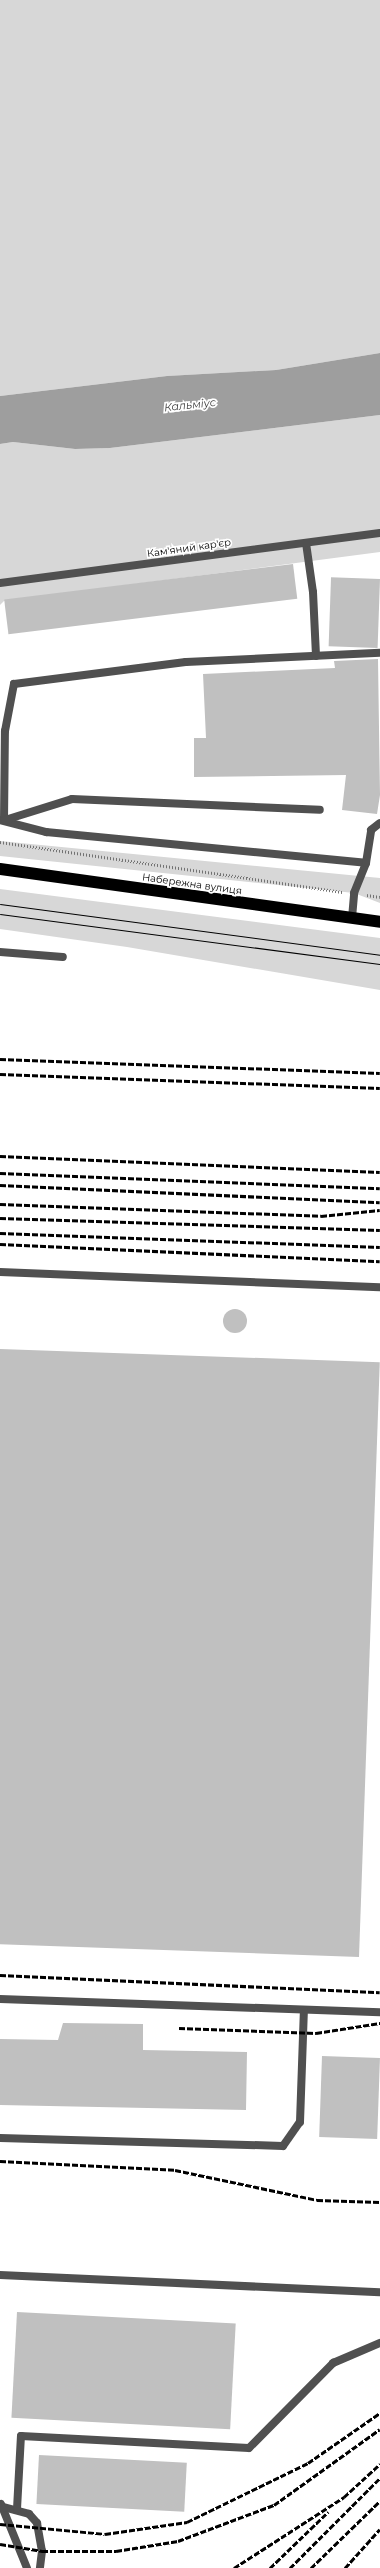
<!DOCTYPE html>
<html>
<head>
<meta charset="utf-8">
<style>
  body { margin:0 }
  #map { position:relative; width:380px; height:2568px; overflow:hidden; background:#fff; font-family:Montserrat,sans-serif }
  div>[style] { position:absolute }
  .green>* { inset:0; background:#d7d7d7 }
  .water>* { inset:0; background:#9e9e9e }
  .building>* { inset:0; background:#c0c0c0; transform-origin:0 0 }
  .round { border-radius:50% }
  .path>* { height:2.5px; margin-top:-1.25px; transform-origin:0; background:repeating-linear-gradient(90deg,#727272 0 1px,transparent 0 3px) }
  .lane>* { height:8px; margin:-4px; padding:0 4px; transform-origin:4px; border-radius:4px; background:#505050 }
  .street>* { height:8px; margin:-4px; padding:0 4px; transform-origin:4px; border-radius:4px; background:#505050 }
  .highway>* { height:12px; margin:-6px; padding:0 6px; transform-origin:6px; border-radius:6px; background:#000 }
  .tram>* { height:1px; margin:-0.5px; padding:0 0.5px; transform-origin:0.5px; border-radius:0.5px; background:#000 }
  .rail>* { height:3px; margin-top:-1.5px; transform-origin:0; background:repeating-linear-gradient(90deg,#000 0 6px,transparent 0 8px) }
  span { translate:-50% -50%; white-space:nowrap; text-align:center; line-height:1.15; -webkit-text-stroke:3.5px #fff; paint-order:stroke }
  .street-label { font-size:10px; color:#000 }
  .water-label { font-size:11px; color:#3f3f3f; font-style:italic }
</style>
</head>
<body>
<div id="map">
  <div class="green">
    <div style="clip-path:polygon(0 0,380px 0,380px 353px,276px 370px,167px 376px,0 396px)"></div>
    <div style="clip-path:polygon(380px 415px,380px 552px,4px 601px,0 605px,0 444px,13px 442px,75px 449px,110px 448px)"></div>
    <div style="clip-path:polygon(0 841px,380px 878px,380px 903px,354px 893px,0 856px)"></div>
    <div style="clip-path:polygon(0 889px,380px 938px,380px 990px,127px 947px,0 929px)"></div>
  </div>
  <div class="water">
    <div style="clip-path:polygon(380px 353px,380px 415px,110px 448px,75px 449px,13px 442px,0 444px,0 396px,167px 376px,276px 370px)"></div>
  </div>
  <div class="building">
    <div style="left:293px;top:564px;width:35px;height:291px;rotate:83deg"></div>
    <div style="left:380px;top:579px;width:69px;height:49px;rotate:92deg"></div>
    <div style="clip-path:polygon(378px 659px,380px 795px,377px 814px,342px 810px,346px 775px,194px 777px,194px 738px,206px 738px,203px 674px,335px 668px,334px 661px)"></div>
    <div class="round" style="left:223px;top:1309px;width:24px;height:24px"></div>
    <div style="left:0;top:1349px;width:380px;height:595px;rotate:2deg"></div>
    <div style="clip-path:polygon(63px 2023px,143px 2024px,143px 2050px,247px 2052px,246px 2110px,0 2105px,0 2039px,58px 2040px)"></div>
    <div style="left:322px;top:2056px;width:58px;height:81px;rotate:2deg"></div>
    <div style="left:17px;top:2312px;width:219px;height:106px;rotate:3deg"></div>
    <div style="left:39px;top:2455px;width:148px;height:49px;rotate:3deg"></div>
  </div>
  <div class="path">
    <div style="left:0;top:842px;width:346px;rotate:8.3deg"></div>
    <div style="left:367px;top:895px;width:13px;rotate:9deg"></div>
  </div>
  <div class="lane">
    <div style="left:306px;top:543px;width:49px;rotate:81.9deg"></div>
    <div style="left:313px;top:592px;width:64px;rotate:87.3deg"></div>
    <div style="left:0;top:820px;width:48px;rotate:14.6deg"></div>
    <div style="left:46px;top:832px;width:321px;rotate:5.5deg"></div>
    <div style="left:4px;top:820px;width:89px;rotate:-89.4deg"></div>
    <div style="left:5px;top:731px;width:48px;rotate:-79.2deg"></div>
    <div style="left:14px;top:684px;width:173px;rotate:-7.3deg"></div>
    <div style="left:186px;top:662px;width:194px;rotate:-2.7deg"></div>
    <div style="left:5px;top:820px;width:70px;rotate:-17.4deg"></div>
    <div style="left:72px;top:799px;width:248px;rotate:2.5deg"></div>
    <div style="left:352px;top:918px;width:25px;rotate:-85deg"></div>
    <div style="left:354px;top:893px;width:32px;rotate:-68deg"></div>
    <div style="left:366px;top:863px;width:33px;rotate:-81deg"></div>
    <div style="left:371px;top:830px;width:11px;rotate:-38deg"></div>
    <div style="left:0;top:952px;width:63px;rotate:4.5deg"></div>
    <div style="left:0;top:1272px;width:380px;rotate:2.3deg"></div>
    <div style="left:0;top:1999px;width:380px;rotate:2deg"></div>
    <div style="left:0;top:2138px;width:283px;rotate:1.6deg"></div>
    <div style="left:283px;top:2146px;width:29px;rotate:-55deg"></div>
    <div style="left:300px;top:2122px;width:112px;rotate:-88deg"></div>
    <div style="left:0;top:2275px;width:380px;rotate:2.6deg"></div>
    <div style="left:1px;top:2504px;width:69px;rotate:67.9deg"></div>
    <div style="left:0;top:2506px;width:30px;rotate:15deg"></div>
    <div style="left:29px;top:2514px;width:12px;rotate:48deg"></div>
    <div style="left:37px;top:2523px;width:28px;rotate:80deg"></div>
    <div style="left:42px;top:2551px;width:17px;rotate:97deg"></div>
    <div style="left:17px;top:2509px;width:73px;rotate:-86.9deg"></div>
    <div style="left:21px;top:2436px;width:228px;rotate:3deg"></div>
    <div style="left:249px;top:2448px;width:120px;rotate:-45.3deg"></div>
    <div style="left:333px;top:2363px;width:51px;rotate:-23.1deg"></div>
  </div>
  <div class="street">
    <div style="left:0;top:583px;width:383px;rotate:-7.5deg"></div>
  </div>
  <div class="highway">
    <div style="left:0;top:869px;width:384px;rotate:7.9deg"></div>
  </div>
  <div class="tram">
    <div style="left:0;top:904px;width:383px;rotate:7.6deg"></div>
    <div style="left:0;top:914px;width:383px;rotate:7.5deg"></div>
  </div>
  <div class="rail">
    <div style="left:0;top:1059px;width:380px;rotate:2.1deg"></div>
    <div style="left:0;top:1074px;width:380px;rotate:2.1deg"></div>
    <div style="left:0;top:1156px;width:380px;rotate:2.4deg"></div>
    <div style="left:0;top:1173px;width:380px;rotate:2.3deg"></div>
    <div style="left:0;top:1185px;width:380px;rotate:2.6deg"></div>
    <div style="left:0;top:1204px;width:321px;rotate:2.1deg"></div>
    <div style="left:321px;top:1216px;width:59px;rotate:-5.8deg"></div>
    <div style="left:0;top:1218px;width:380px;rotate:1.8deg"></div>
    <div style="left:0;top:1233px;width:380px;rotate:2.1deg"></div>
    <div style="left:0;top:1244px;width:380px;rotate:2.6deg"></div>
    <div style="left:0;top:1975px;width:380px;rotate:2.6deg"></div>
    <div style="left:179px;top:2028px;width:137px;rotate:2.1deg"></div>
    <div style="left:316px;top:2033px;width:65px;rotate:-8.9deg"></div>
    <div style="left:0;top:2161px;width:175px;rotate:2.9deg"></div>
    <div style="left:175px;top:2170px;width:145px;rotate:11.9deg"></div>
    <div style="left:317px;top:2200px;width:63px;rotate:1.8deg"></div>
    <div style="left:0;top:2524px;width:105px;rotate:5.4deg"></div>
    <div style="left:105px;top:2534px;width:83px;rotate:-8.3deg"></div>
    <div style="left:187px;top:2522px;width:135px;rotate:-26deg"></div>
    <div style="left:308px;top:2463px;width:88px;rotate:-34.8deg"></div>
    <div style="left:0;top:2544px;width:43px;rotate:9.5deg"></div>
    <div style="left:42px;top:2551px;width:74px"></div>
    <div style="left:116px;top:2551px;width:63px;rotate:-9.2deg"></div>
    <div style="left:178px;top:2541px;width:103px;rotate:-20.6deg"></div>
    <div style="left:274px;top:2505px;width:130px;rotate:-35.6deg"></div>
    <div style="left:234px;top:2568px;width:131px;rotate:-32.8deg"></div>
    <div style="left:344px;top:2497px;width:49px;rotate:-42.5deg"></div>
    <div style="left:270px;top:2568px;width:81px;rotate:-44deg"></div>
    <div style="left:290px;top:2568px;width:127px;rotate:-45deg"></div>
    <div style="left:311px;top:2568px;width:96px;rotate:-44.2deg"></div>
    <div style="left:345px;top:2568px;width:52px;rotate:-48.1deg"></div>
  </div>
  <div class="street-label">
    <span style="left:189px;top:548px;rotate:-8deg">Кам'яний кар'єр</span>
    <span style="left:192px;top:884px;rotate:8deg">Набережна вулиця</span>
  </div>
  <div class="water-label">
    <span style="left:190px;top:405px;rotate:-6deg">Кальміус</span>
  </div>
</div>
</body>
</html>
